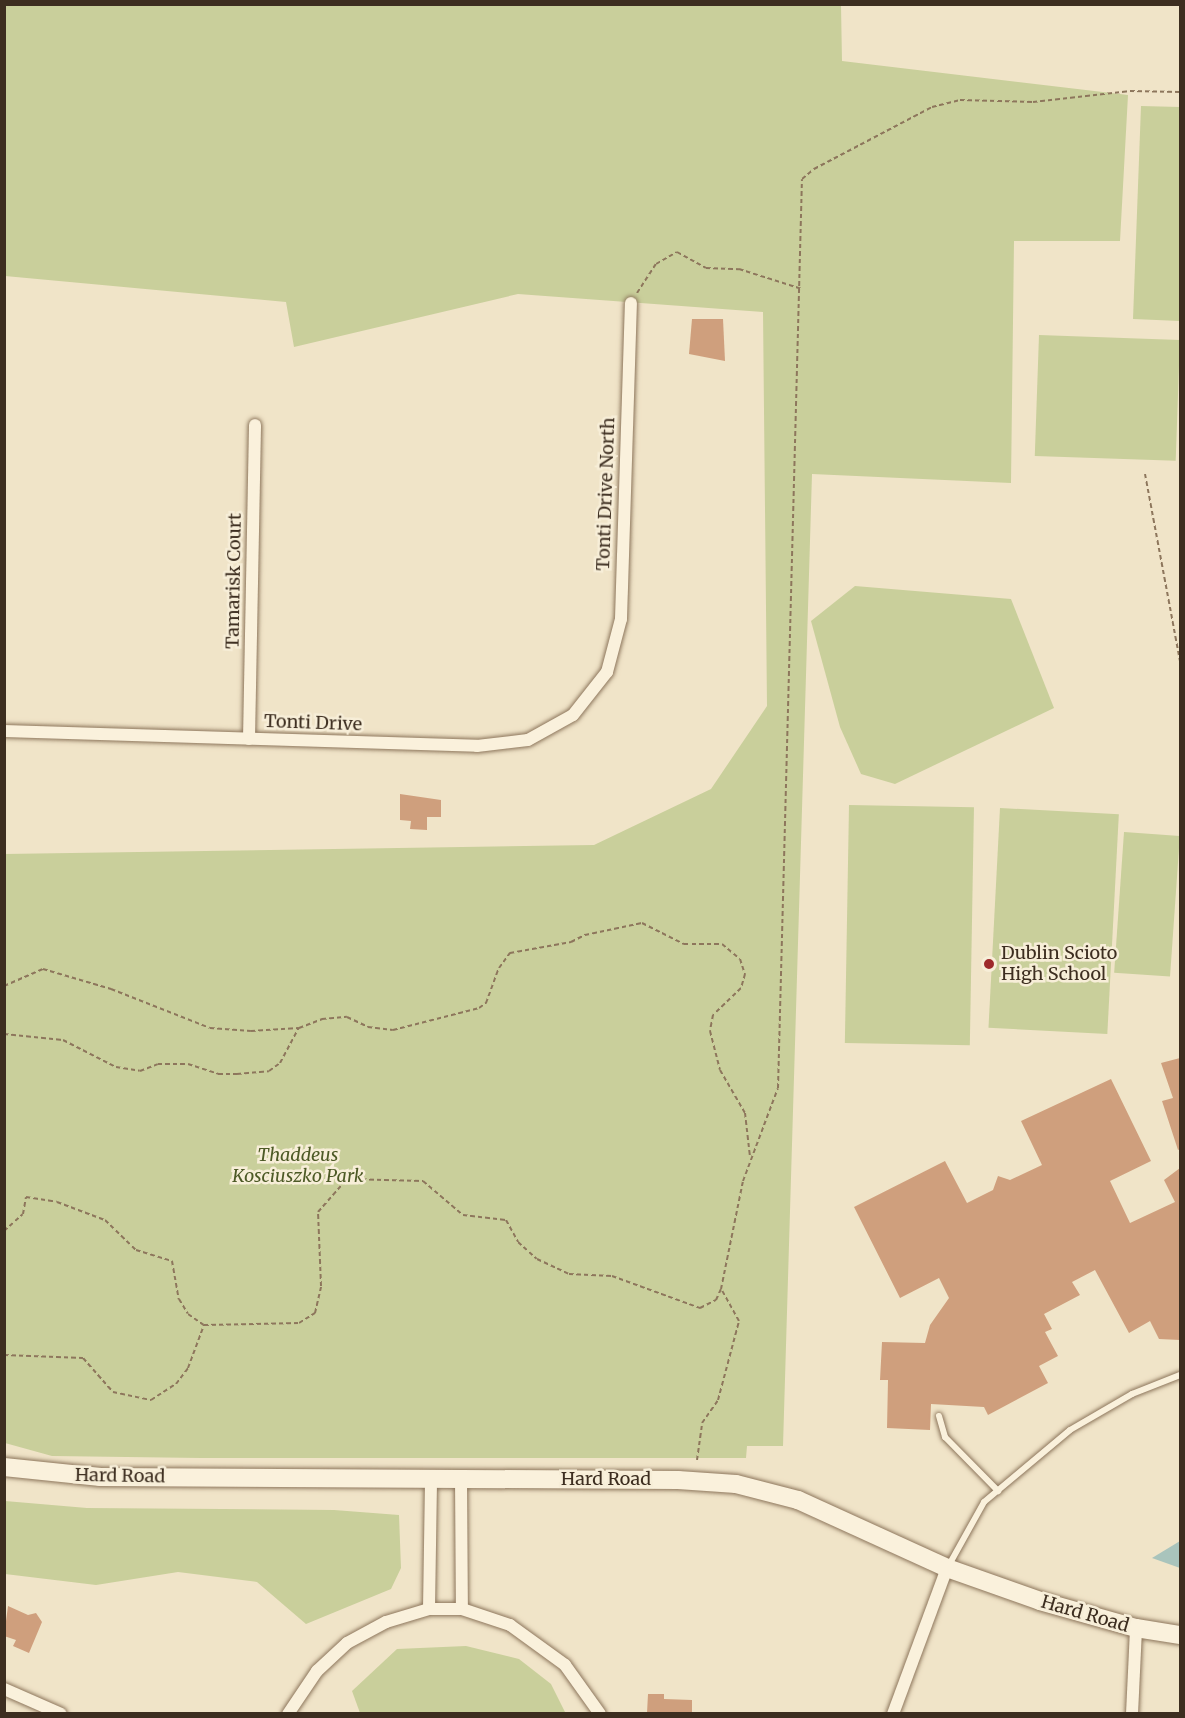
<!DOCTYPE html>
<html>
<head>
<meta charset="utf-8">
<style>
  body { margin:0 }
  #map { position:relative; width:1185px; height:1718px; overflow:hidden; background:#f0e4c8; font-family:Merriweather,serif }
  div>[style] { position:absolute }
  .green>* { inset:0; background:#c9cf9b; transform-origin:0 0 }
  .water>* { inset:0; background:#a9c4bc }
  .building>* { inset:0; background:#cf9f7d }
  .path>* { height:2px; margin-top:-1px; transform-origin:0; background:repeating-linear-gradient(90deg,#8d765c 0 4.5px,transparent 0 7.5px) }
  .roads { filter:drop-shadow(0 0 2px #8d765c) drop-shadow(0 0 2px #8d765c) }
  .service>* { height:6px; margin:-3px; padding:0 3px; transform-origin:3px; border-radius:3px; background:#faf1dc }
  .minor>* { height:12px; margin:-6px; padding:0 6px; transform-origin:6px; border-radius:6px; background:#faf1dc }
  .secondary>* { height:18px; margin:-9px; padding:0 9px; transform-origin:9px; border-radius:9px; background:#faf1dc }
  .dots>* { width:16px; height:16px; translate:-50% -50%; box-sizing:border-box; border:3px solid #f7eed8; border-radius:50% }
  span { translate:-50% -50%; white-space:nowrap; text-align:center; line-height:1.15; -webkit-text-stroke:5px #f7eed8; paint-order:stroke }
  .street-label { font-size:18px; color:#3d2e20 }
  .poi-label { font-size:18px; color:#3d2e20 }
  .left { translate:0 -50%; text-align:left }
  .park-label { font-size:18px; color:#4d5a26; font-style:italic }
  .frame { position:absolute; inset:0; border:6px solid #3d2e20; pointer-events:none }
</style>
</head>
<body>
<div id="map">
  <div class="green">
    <div style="clip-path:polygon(5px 5px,841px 5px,842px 61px,1128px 95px,1120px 241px,1014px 241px,1011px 483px,812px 474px,783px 1446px,747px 1446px,746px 1458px,201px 1458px,52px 1456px,5px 1443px,4px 854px,594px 845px,711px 789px,767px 706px,763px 312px,518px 294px,294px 347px,286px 302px,5px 276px)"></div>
    <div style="clip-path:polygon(1141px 106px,1180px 107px,1180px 321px,1133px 319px)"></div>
    <div style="left:1039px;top:335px;width:141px;height:121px;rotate:2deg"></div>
    <div style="clip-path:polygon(855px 586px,1011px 599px,1054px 708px,895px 784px,861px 774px,840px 727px,811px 621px)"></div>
    <div style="left:849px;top:805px;width:125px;height:238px;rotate:1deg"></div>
    <div style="left:1000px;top:808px;width:119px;height:220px;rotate:3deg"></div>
    <div style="left:1124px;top:832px;width:56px;height:141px;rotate:4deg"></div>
    <div style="clip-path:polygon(5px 1501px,87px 1508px,334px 1510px,399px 1515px,401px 1568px,391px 1589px,306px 1624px,257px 1582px,178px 1572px,96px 1585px,5px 1574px)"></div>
    <div style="clip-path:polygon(466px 1646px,519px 1659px,551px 1684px,565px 1712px,360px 1713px,352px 1691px,397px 1649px)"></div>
  </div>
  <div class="water">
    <div style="clip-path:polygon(1180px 1541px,1180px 1568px,1152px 1558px)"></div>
  </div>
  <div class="building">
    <div style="clip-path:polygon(692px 319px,723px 319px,725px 361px,689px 354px)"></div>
    <div style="clip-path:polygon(400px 794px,441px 800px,441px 817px,427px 817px,427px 830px,410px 829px,411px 821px,400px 820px)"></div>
    <div style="clip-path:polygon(1180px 1058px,1180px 1149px,1178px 1150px,1162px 1101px,1173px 1098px,1161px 1063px)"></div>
    <div style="clip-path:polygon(1111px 1079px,1151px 1161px,1110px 1181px,1130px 1223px,1175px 1202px,1164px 1180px,1180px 1168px,1180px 1340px,1159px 1339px,1150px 1321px,1129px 1333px,1095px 1270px,1072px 1282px,1080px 1295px,1044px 1314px,1052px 1329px,1045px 1332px,1058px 1356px,1039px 1366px,1048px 1383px,988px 1415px,984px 1407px,931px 1404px,930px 1430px,887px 1428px,888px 1380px,880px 1380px,882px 1342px,925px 1343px,930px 1325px,949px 1298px,939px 1278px,900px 1298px,854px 1207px,945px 1161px,967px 1203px,993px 1190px,998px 1176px,1010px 1180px,1042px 1165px,1021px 1121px)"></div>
    <div style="clip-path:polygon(8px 1606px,28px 1615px,36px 1613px,42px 1622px,29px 1653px,13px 1646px,16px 1640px,4px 1636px)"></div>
    <div style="clip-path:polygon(648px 1694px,664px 1694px,664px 1699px,692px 1700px,692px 1713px,647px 1713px)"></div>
  </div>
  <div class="path">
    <div style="left:637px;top:293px;width:35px;rotate:-57deg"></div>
    <div style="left:656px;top:264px;width:24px;rotate:-30deg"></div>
    <div style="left:677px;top:252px;width:33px;rotate:29deg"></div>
    <div style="left:706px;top:268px;width:33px;rotate:2deg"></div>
    <div style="left:739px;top:269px;width:66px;rotate:17.6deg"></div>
    <div style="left:1145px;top:474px;width:190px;rotate:79.4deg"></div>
    <div style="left:4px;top:986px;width:43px;rotate:-23.6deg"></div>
    <div style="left:43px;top:969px;width:71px;rotate:16.4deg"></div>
    <div style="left:111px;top:989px;width:106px;rotate:21.5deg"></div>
    <div style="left:210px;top:1028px;width:41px;rotate:4.2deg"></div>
    <div style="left:251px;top:1031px;width:48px;rotate:-3.6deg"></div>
    <div style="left:299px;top:1028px;width:25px;rotate:-21deg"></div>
    <div style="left:322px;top:1019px;width:25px;rotate:-5deg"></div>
    <div style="left:347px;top:1017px;width:23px;rotate:25deg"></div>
    <div style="left:368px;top:1027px;width:25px;rotate:7deg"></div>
    <div style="left:393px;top:1030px;width:89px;rotate:-14.3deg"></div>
    <div style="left:479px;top:1008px;width:9px;rotate:-36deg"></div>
    <div style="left:486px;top:1003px;width:37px;rotate:-70deg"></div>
    <div style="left:499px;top:968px;width:19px;rotate:-54deg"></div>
    <div style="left:510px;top:953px;width:62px;rotate:-10.2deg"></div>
    <div style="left:571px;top:942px;width:16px;rotate:-27deg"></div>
    <div style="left:585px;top:935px;width:58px;rotate:-11.9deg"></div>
    <div style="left:642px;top:923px;width:47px;rotate:26.6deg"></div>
    <div style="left:684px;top:944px;width:38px"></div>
    <div style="left:722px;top:944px;width:23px;rotate:40deg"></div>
    <div style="left:740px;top:959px;width:16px;rotate:72deg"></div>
    <div style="left:745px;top:974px;width:15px;rotate:106deg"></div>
    <div style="left:741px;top:988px;width:39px;rotate:136deg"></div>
    <div style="left:713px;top:1015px;width:16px;rotate:101deg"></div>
    <div style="left:710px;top:1031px;width:40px;rotate:75.6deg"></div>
    <div style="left:720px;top:1070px;width:50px;rotate:59.8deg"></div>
    <div style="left:745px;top:1113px;width:44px;rotate:83.5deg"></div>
    <div style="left:4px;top:1034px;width:59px;rotate:5.8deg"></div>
    <div style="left:63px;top:1040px;width:59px;rotate:27deg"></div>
    <div style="left:116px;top:1067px;width:24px;rotate:9deg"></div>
    <div style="left:140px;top:1071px;width:19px;rotate:-21deg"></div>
    <div style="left:158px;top:1064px;width:30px"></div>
    <div style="left:188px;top:1064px;width:32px;rotate:18deg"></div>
    <div style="left:218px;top:1074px;width:19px"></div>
    <div style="left:237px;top:1074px;width:32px;rotate:-5deg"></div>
    <div style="left:269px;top:1071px;width:14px;rotate:-36deg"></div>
    <div style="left:280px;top:1063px;width:40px;rotate:-62deg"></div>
    <div style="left:4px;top:1231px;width:25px;rotate:-42deg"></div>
    <div style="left:23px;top:1214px;width:17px;rotate:-80deg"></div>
    <div style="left:26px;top:1197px;width:31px;rotate:9deg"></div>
    <div style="left:57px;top:1202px;width:51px;rotate:20.6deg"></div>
    <div style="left:105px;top:1220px;width:43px;rotate:44.1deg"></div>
    <div style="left:136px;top:1250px;width:38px;rotate:17deg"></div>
    <div style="left:172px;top:1261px;width:39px;rotate:80deg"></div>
    <div style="left:179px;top:1299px;width:17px;rotate:59deg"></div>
    <div style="left:188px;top:1314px;width:19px;rotate:35deg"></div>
    <div style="left:4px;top:1355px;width:79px;rotate:2.2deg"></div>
    <div style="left:83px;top:1358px;width:45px;rotate:48.6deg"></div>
    <div style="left:113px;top:1392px;width:39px;rotate:12deg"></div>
    <div style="left:151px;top:1400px;width:30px;rotate:-33deg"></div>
    <div style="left:176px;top:1384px;width:20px;rotate:-53deg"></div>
    <div style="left:188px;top:1368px;width:46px;rotate:-69.6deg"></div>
    <div style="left:204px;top:1325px;width:95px;rotate:-1.2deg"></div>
    <div style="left:299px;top:1323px;width:19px;rotate:-32deg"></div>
    <div style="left:315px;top:1313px;width:28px;rotate:-77deg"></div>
    <div style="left:321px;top:1286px;width:74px;rotate:-92.3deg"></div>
    <div style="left:318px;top:1212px;width:44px;rotate:-48.7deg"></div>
    <div style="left:347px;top:1179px;width:76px;rotate:1.5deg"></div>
    <div style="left:423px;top:1181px;width:52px;rotate:40.4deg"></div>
    <div style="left:463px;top:1215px;width:43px;rotate:6.6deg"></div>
    <div style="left:506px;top:1220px;width:25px;rotate:61deg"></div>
    <div style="left:518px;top:1242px;width:25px;rotate:42deg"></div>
    <div style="left:537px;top:1259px;width:35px;rotate:25deg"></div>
    <div style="left:569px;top:1274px;width:43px;rotate:2.7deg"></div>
    <div style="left:612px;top:1276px;width:94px;rotate:20deg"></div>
    <div style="left:700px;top:1308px;width:18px;rotate:-27deg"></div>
    <div style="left:716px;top:1300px;width:12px;rotate:-66deg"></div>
    <div style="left:697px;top:1460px;width:37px;rotate:-82deg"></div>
    <div style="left:702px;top:1423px;width:28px;rotate:-55deg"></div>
    <div style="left:718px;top:1400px;width:82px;rotate:-75.1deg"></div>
    <div style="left:739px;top:1321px;width:37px;rotate:-119deg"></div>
    <div style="left:721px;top:1289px;width:110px;rotate:-78.5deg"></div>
    <div style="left:743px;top:1181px;width:99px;rotate:-69.4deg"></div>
    <div style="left:778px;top:1088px;width:909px;rotate:-88.49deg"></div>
    <div style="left:802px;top:179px;width:16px;rotate:-40deg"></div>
    <div style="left:814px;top:169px;width:133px;rotate:-27.7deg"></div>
    <div style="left:932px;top:107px;width:29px;rotate:-14deg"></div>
    <div style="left:960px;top:100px;width:73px;rotate:1.6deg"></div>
    <div style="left:1033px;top:102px;width:98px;rotate:-6.5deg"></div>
    <div style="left:1130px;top:91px;width:50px;rotate:1.1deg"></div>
  </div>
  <div class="roads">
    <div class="service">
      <div style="left:939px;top:1416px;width:22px;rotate:74deg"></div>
      <div style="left:945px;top:1437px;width:76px;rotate:45.5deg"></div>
      <div style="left:949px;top:1565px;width:72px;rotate:-60.9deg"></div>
      <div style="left:984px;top:1502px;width:112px;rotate:-39.9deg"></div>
      <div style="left:1070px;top:1430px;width:72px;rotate:-30.1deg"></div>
      <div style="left:1132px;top:1394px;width:52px;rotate:-21.6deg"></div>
    </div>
    <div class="minor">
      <div style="left:4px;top:731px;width:473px;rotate:1.8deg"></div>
      <div style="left:477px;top:746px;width:51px;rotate:-6.7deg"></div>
      <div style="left:528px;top:740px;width:51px;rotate:-29.1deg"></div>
      <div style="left:573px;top:715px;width:55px;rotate:-51.7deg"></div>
      <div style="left:607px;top:672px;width:55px;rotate:-75.2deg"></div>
      <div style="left:621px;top:619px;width:316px;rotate:-88.2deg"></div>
      <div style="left:249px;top:739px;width:314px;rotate:-88.9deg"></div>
      <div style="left:461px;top:1478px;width:131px;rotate:89.6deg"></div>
      <div style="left:429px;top:1609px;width:131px;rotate:-89.1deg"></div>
      <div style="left:4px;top:1689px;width:62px;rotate:23.7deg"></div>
      <div style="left:288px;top:1714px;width:52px;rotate:-56deg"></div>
      <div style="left:317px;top:1671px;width:41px;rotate:-43deg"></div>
      <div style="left:347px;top:1643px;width:44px;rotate:-28.3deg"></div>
      <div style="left:386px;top:1622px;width:45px;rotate:-16.8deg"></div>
      <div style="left:429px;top:1609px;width:33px"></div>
      <div style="left:462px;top:1609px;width:51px;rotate:18.4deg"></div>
      <div style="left:510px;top:1625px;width:68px;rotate:36deg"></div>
      <div style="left:565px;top:1665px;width:60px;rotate:54.5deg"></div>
      <div style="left:893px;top:1714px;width:156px;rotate:-69.7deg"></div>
      <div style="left:1132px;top:1714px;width:86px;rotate:-87.3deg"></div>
    </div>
    <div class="secondary">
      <div style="left:4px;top:1467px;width:97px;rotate:5.9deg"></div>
      <div style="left:100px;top:1477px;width:578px;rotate:0.3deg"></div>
      <div style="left:678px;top:1480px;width:58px;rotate:3.9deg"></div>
      <div style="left:736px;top:1484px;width:64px;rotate:14.5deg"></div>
      <div style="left:798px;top:1500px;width:164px;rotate:24.5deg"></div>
      <div style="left:947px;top:1568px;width:99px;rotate:19.5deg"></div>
      <div style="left:1040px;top:1601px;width:100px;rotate:15.7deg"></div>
      <div style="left:1136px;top:1628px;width:45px;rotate:9deg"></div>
    </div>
  </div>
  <div class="dots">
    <div style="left:989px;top:964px;background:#9e2a2b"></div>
  </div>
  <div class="street-label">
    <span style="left:606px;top:494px;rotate:-88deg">Tonti Drive North</span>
    <span style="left:234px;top:581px;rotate:-89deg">Tamarisk Court</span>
    <span style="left:313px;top:723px;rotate:2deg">Tonti Drive</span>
    <span style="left:120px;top:1476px;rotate:1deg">Hard Road</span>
    <span style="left:606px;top:1479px">Hard Road</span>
    <span style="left:1085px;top:1614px;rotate:16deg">Hard Road</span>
  </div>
  <div class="poi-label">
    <span class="left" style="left:1001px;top:964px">Dublin Scioto<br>High School</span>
  </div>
  <div class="park-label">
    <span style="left:298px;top:1166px">Thaddeus<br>Kosciuszko Park</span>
  </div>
  <div class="frame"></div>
</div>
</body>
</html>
